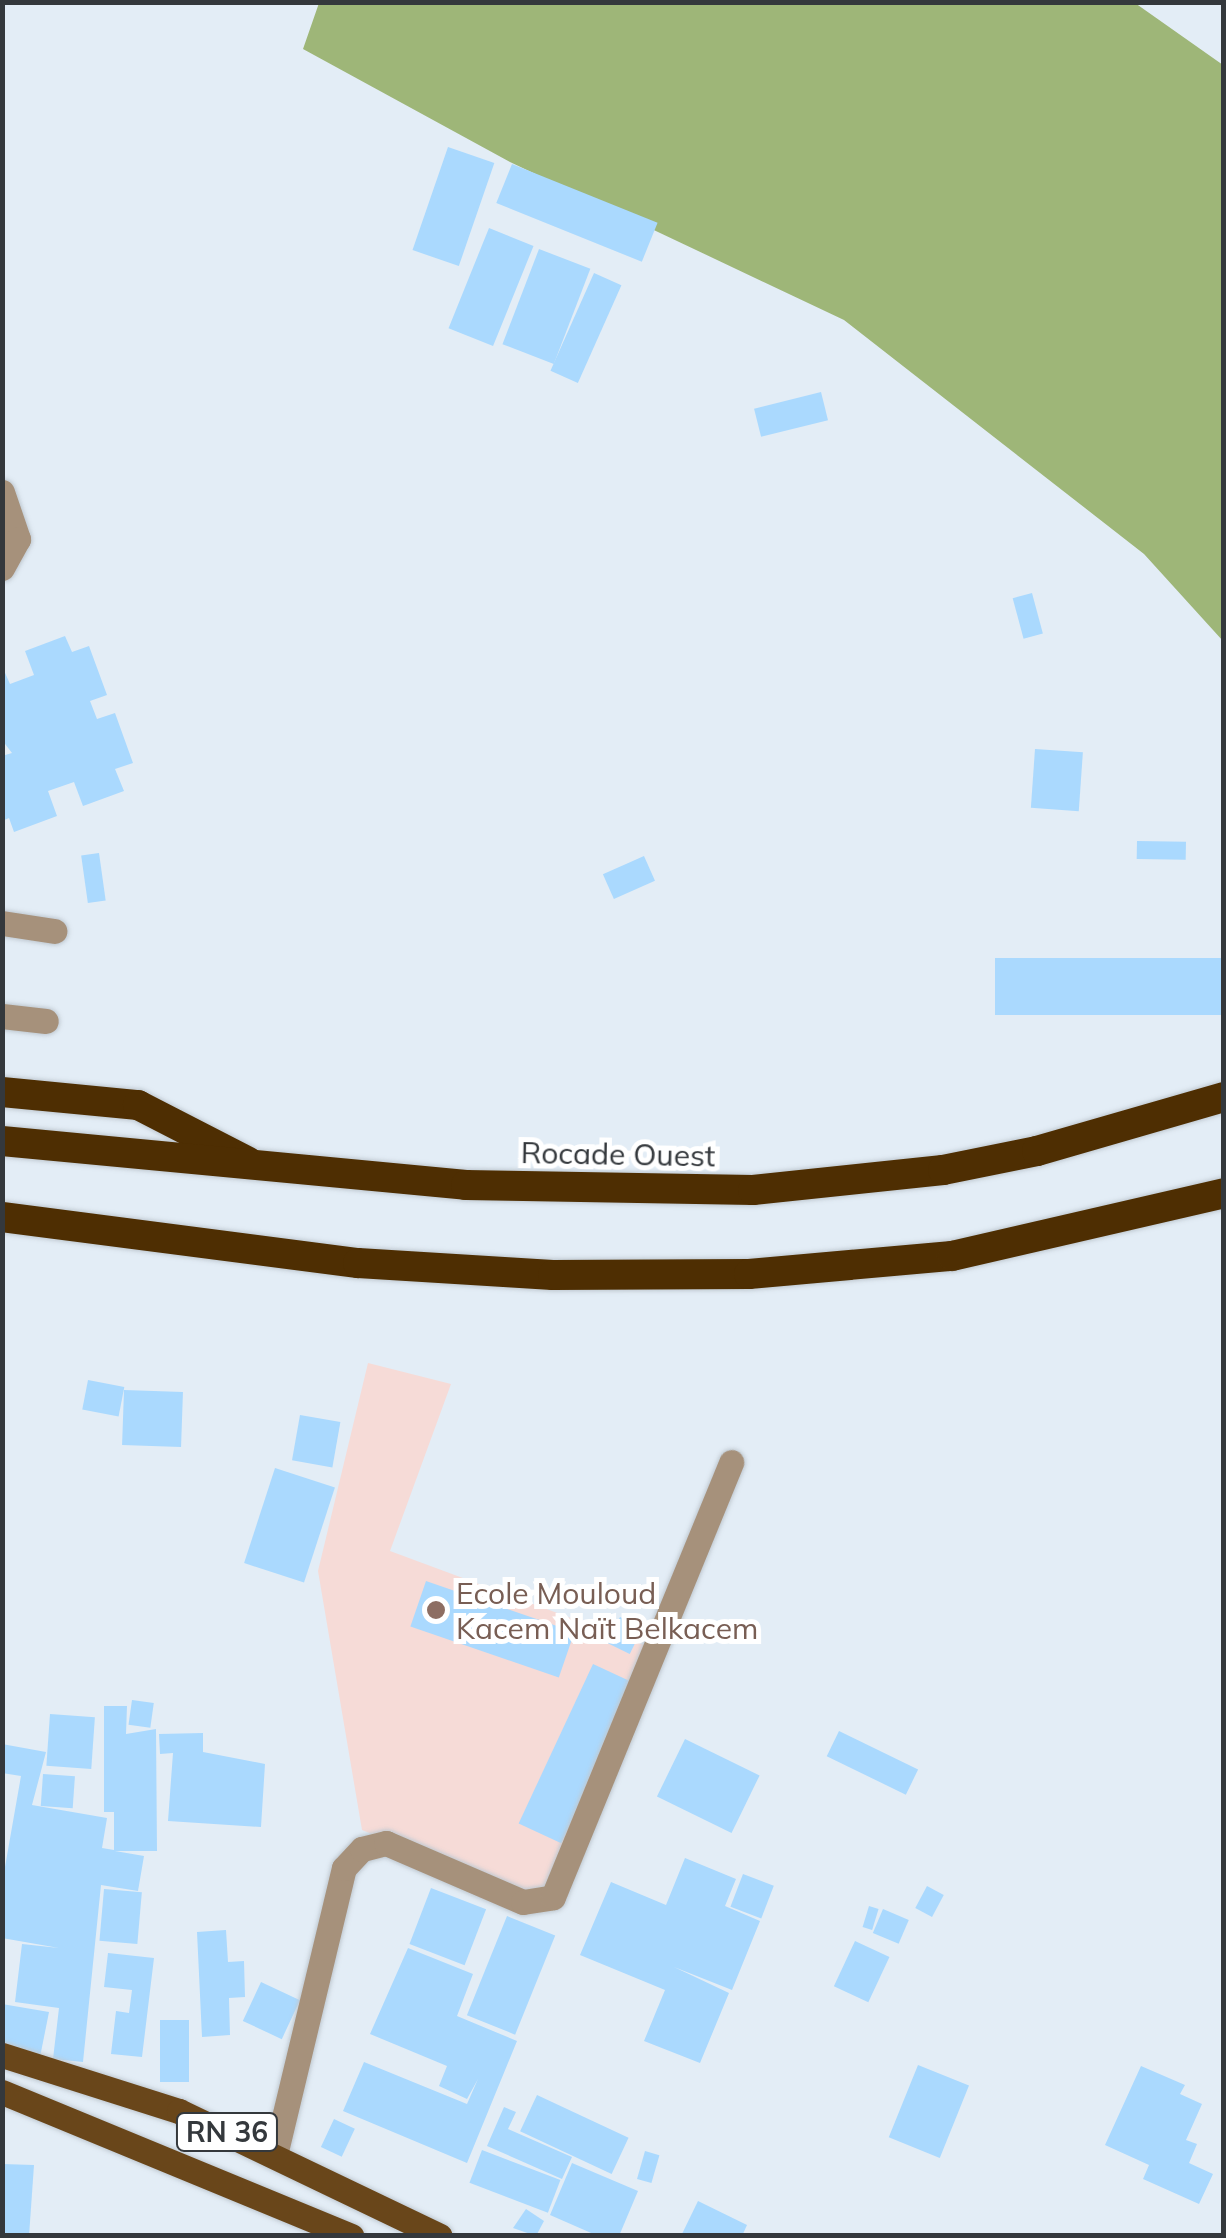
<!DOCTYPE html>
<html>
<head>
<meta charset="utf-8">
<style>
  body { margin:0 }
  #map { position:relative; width:1226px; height:2238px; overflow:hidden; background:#e3edf6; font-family:Mulish,sans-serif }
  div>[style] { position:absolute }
  .education>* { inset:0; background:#f6dbd7 }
  .forest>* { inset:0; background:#9eb678 }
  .building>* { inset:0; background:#aad9fe; transform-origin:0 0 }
  .roads { filter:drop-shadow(0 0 2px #c0c9d1) drop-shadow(0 0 2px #c0c9d1) }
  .minor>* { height:25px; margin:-12.5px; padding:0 12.5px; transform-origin:12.5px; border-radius:12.5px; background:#a6917b }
  .major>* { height:25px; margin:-12.5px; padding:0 12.5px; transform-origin:12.5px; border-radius:12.5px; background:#69461a }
  .highway>* { height:30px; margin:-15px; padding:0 15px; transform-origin:15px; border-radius:15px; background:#4e2e02 }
  .dots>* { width:28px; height:28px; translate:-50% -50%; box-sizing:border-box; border:5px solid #fff; border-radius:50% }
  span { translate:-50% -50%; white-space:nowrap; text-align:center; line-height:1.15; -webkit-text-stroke:10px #fff; paint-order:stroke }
  .shield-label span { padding:2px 8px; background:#fff; border:2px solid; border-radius:8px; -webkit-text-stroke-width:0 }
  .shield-label { font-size:28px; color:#34383c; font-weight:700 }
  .street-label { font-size:30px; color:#34383c }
  .education-label { font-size:30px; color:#785e54 }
  .left { translate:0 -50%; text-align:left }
  .frame { position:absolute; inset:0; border:5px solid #34383c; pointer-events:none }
</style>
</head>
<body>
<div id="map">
  <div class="education">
    <div style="clip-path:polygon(368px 1363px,451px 1384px,390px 1551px,652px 1648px,546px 1905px,362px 1830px,318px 1571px)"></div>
  </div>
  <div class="forest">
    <div style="clip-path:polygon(319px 3px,1135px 3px,1223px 65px,1223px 641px,1144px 554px,844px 320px,510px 162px,303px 49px)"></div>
  </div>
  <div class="building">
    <div style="left:448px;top:147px;width:49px;height:109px;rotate:19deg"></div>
    <div style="left:512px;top:164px;width:157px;height:42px;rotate:22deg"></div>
    <div style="left:489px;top:228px;width:48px;height:108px;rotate:22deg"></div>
    <div style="left:539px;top:249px;width:55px;height:102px;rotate:21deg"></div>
    <div style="left:594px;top:273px;width:30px;height:107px;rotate:24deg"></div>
    <div style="left:821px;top:392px;width:29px;height:69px;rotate:76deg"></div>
    <div style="left:1032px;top:593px;width:42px;height:20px;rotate:75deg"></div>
    <div style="clip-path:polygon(65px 636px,72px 652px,89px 646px,107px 695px,90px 701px,97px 719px,115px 713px,133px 763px,115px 769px,124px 791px,83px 806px,74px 782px,48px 791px,57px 816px,14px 832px,9px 818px,2px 821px,2px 756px,12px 753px,2px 740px,2px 666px,10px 684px,34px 675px,25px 651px)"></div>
    <div style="left:1035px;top:749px;width:48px;height:59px;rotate:4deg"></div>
    <div style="left:1137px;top:841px;width:49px;height:18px;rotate:1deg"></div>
    <div style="left:99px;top:853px;width:48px;height:18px;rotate:82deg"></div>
    <div style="left:644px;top:856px;width:27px;height:45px;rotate:66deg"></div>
    <div style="left:1224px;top:958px;width:57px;height:229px;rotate:90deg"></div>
    <div style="left:88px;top:1380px;width:37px;height:30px;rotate:11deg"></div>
    <div style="left:124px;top:1390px;width:59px;height:55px;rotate:2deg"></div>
    <div style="left:300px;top:1415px;width:41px;height:46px;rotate:10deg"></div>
    <div style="left:275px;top:1468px;width:63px;height:100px;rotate:18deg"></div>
    <div style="left:426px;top:1581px;width:157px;height:48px;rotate:19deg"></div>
    <div style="left:620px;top:1617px;width:25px;height:29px;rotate:26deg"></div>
    <div style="left:593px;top:1664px;width:47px;height:176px;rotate:25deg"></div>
    <div style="left:132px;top:1700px;width:22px;height:25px;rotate:8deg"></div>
    <div style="clip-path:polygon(104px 1706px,127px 1706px,126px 1734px,156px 1729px,157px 1851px,115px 1851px,144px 1856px,138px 1891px,101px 1885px,83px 2062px,53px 2059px,59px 2008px,15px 2002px,22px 1944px,59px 1948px,2px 1938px,2px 1884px,21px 1776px,2px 1773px,2px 1744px,46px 1752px,32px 1805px,107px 1818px,102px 1848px,114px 1850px,114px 1812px,104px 1812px)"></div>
    <div style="left:50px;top:1714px;width:45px;height:52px;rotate:4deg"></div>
    <div style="left:839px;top:1731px;width:88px;height:28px;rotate:26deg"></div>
    <div style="clip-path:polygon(203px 1733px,203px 1752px,265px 1764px,261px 1827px,168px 1821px,173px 1753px,160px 1754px,159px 1734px)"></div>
    <div style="left:685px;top:1739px;width:83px;height:64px;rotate:26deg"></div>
    <div style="left:43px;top:1774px;width:32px;height:32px;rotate:4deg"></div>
    <div style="clip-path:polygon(685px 1858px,736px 1879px,725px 1906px,760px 1921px,732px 1990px,674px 1967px,729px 1993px,700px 2063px,644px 2041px,665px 1990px,580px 1955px,611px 1882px,666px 1905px)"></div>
    <div style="left:743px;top:1874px;width:33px;height:35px;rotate:21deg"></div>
    <div style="left:927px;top:1886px;width:19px;height:25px;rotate:28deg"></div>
    <div style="left:431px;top:1888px;width:59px;height:60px;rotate:21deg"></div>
    <div style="left:104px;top:1889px;width:38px;height:52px;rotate:5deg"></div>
    <div style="left:869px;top:1906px;width:10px;height:22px;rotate:17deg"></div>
    <div style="left:883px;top:1909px;width:28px;height:26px;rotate:23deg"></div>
    <div style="left:507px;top:1916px;width:52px;height:107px;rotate:22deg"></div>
    <div style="clip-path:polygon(226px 1930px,228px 1962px,244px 1961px,245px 1997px,229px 1998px,230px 2035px,202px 2037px,197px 1932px)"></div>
    <div style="left:855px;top:1941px;width:38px;height:50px;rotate:25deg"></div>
    <div style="clip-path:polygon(408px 1948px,473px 1974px,457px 2016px,517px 2041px,467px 2163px,343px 2111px,364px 2062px,467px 2104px,478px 2079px,467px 2099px,439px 2086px,447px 2066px,370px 2034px)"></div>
    <div style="clip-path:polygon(108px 1953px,154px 1958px,142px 2057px,111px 2054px,116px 2011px,129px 2013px,132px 1990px,104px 1987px)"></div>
    <div style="left:261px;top:1982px;width:43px;height:43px;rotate:25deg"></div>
    <div style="clip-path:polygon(2px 2004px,49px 2012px,40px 2057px,2px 2050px)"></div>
    <div style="left:160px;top:2020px;width:29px;height:62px"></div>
    <div style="left:918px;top:2065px;width:55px;height:78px;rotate:22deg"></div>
    <div style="clip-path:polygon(1141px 2066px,1185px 2085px,1180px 2094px,1202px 2104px,1186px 2140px,1197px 2144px,1189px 2163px,1213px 2174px,1199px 2204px,1143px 2179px,1149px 2165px,1105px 2145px)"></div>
    <div style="left:537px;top:2095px;width:101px;height:40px;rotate:25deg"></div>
    <div style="clip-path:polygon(504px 2107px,516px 2112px,508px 2129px,572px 2157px,562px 2179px,487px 2146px)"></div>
    <div style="left:334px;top:2119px;width:23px;height:31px;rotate:25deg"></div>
    <div style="left:482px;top:2150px;width:84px;height:35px;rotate:21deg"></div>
    <div style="left:645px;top:2151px;width:15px;height:29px;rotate:16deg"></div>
    <div style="clip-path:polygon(572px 2163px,638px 2191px,619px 2236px,598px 2236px,550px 2215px)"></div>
    <div style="clip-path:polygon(2px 2164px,34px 2165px,29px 2236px,2px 2236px)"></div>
    <div style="clip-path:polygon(698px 2201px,747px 2225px,742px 2236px,681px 2236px)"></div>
    <div style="clip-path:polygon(526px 2209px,544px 2221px,536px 2236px,513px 2228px)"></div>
  </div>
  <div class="roads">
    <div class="minor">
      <div style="left:2px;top:492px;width:50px;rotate:71.2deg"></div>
      <div style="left:18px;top:539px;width:33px;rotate:119deg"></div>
      <div style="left:2px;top:923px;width:53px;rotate:8.7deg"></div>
      <div style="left:2px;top:1016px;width:44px;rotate:6.5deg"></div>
      <div style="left:275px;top:2155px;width:295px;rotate:-76.5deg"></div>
      <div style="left:344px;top:1868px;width:26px;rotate:-47deg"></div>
      <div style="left:362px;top:1849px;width:25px;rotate:-14deg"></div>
      <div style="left:386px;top:1843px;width:149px;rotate:23.3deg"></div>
      <div style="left:523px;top:1902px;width:30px;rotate:-9deg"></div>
      <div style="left:553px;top:1897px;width:470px;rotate:-67.7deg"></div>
    </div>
    <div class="major">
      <div style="left:2px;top:2055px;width:186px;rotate:17.6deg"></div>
      <div style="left:179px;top:2111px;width:289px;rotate:25.6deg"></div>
      <div style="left:2px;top:2092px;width:378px;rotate:22.4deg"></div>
    </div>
    <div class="highway">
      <div style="left:2px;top:1092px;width:137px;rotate:5.5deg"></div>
      <div style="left:138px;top:1105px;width:123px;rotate:27.2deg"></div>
      <div style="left:2px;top:1141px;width:466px;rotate:5.4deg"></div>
      <div style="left:466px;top:1185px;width:287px;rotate:1deg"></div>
      <div style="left:753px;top:1190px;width:191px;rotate:-6deg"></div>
      <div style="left:943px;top:1170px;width:96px;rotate:-11.4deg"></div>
      <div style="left:1037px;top:1151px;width:195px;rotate:-16.1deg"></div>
      <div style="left:2px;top:1217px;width:359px;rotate:7.4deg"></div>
      <div style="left:358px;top:1263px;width:195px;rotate:3.5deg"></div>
      <div style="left:553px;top:1275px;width:196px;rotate:-0.3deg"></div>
      <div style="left:749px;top:1274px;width:204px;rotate:-5.1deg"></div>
      <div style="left:952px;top:1256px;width:279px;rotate:-13deg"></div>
    </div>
  </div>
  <div class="dots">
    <div style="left:436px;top:1610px;background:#8d6e63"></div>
  </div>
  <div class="shield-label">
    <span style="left:227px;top:2132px">RN 36</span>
  </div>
  <div class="street-label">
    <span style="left:618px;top:1154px;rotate:1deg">Rocade Ouest</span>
  </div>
  <div class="education-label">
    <span class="left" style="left:456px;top:1610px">Ecole Mouloud<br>Kacem Naït Belkacem</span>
  </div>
  <div class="frame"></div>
</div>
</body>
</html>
